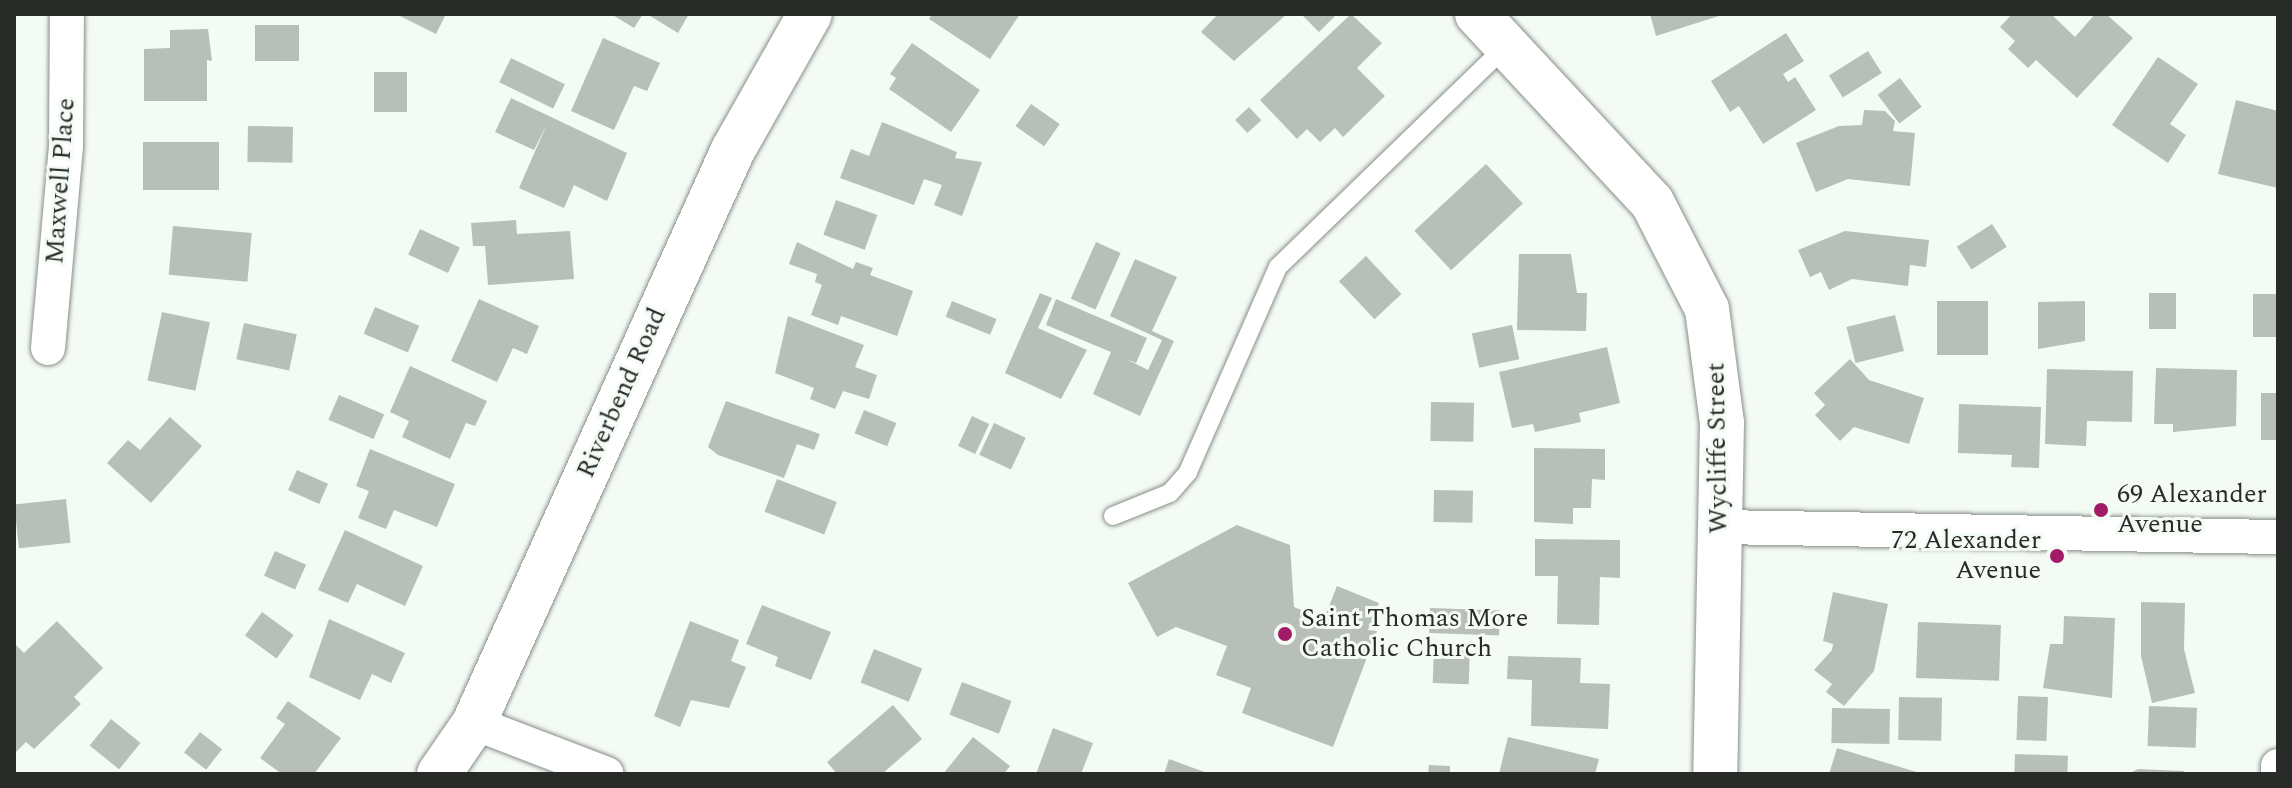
<!DOCTYPE html>
<html>
<head>
<meta charset="utf-8">
<style>
  body { margin:0 }
  #map { position:relative; width:2292px; height:788px; overflow:hidden; background:#f4fbf5; font-family:Spectral,serif }
  div>[style] { position:absolute }
  .building>* { inset:0; background:#b8bfb9; transform-origin:0 0 }
  .roads { filter:drop-shadow(0 0 2px #888e88) drop-shadow(0 0 2px #888e88) }
  .lane>* { height:18px; margin:-9px; padding:0 9px; transform-origin:9px; border-radius:9px; background:#fff }
  .street>* { height:34px; margin:-17px; padding:0 17px; transform-origin:17px; border-radius:17px; background:#fff }
  .secondary>* { height:44px; margin:-22px; padding:0 22px; transform-origin:22px; border-radius:22px; background:#fff }
  .dots>* { width:22px; height:22px; translate:-50% -50%; box-sizing:border-box; border:4px solid #f4fbf5; border-radius:50% }
  span { translate:-50% -50%; white-space:nowrap; text-align:center; line-height:1.15; -webkit-text-stroke:6px #f4fbf5; paint-order:stroke }
  .street-label { font-size:26px; color:#292b29 }
  .poi-label { font-size:26px; color:#292b29 }
  .left { translate:0 -50%; text-align:left }
  .right { translate:-100% -50%; text-align:right }
  .frame { position:absolute; inset:0; border:16px solid #292b29; pointer-events:none }
</style>
</head>
<body>
<div id="map">
  <div class="building">
    <div style="clip-path:polygon(396px 14px,446px 14px,436px 34px)"></div>
    <div style="clip-path:polygon(611px 14px,643px 14px,634px 28px)"></div>
    <div style="clip-path:polygon(647px 14px,689px 14px,678px 33px)"></div>
    <div style="clip-path:polygon(932px 14px,1020px 14px,990px 59px,929px 19px)"></div>
    <div style="clip-path:polygon(1218px 14px,1287px 14px,1234px 61px,1201px 32px)"></div>
    <div style="clip-path:polygon(1301px 14px,1337px 14px,1319px 32px)"></div>
    <div style="clip-path:polygon(1351px 14px,1382px 43px,1357px 68px,1385px 96px,1343px 137px,1335px 128px,1320px 142px,1307px 129px,1297px 139px,1260px 100px)"></div>
    <div style="clip-path:polygon(1650px 14px,1722px 14px,1722px 15px,1656px 36px)"></div>
    <div style="clip-path:polygon(2012px 14px,2051px 14px,2075px 37px,2095px 14px,2106px 14px,2133px 38px,2077px 98px,2036px 60px,2028px 68px,2008px 49px,2015px 41px,2000px 27px)"></div>
    <div style="left:255px;top:25px;width:44px;height:36px"></div>
    <div style="clip-path:polygon(208px 29px,212px 61px,207px 60px,207px 101px,144px 101px,144px 49px,170px 48px,170px 30px)"></div>
    <div style="clip-path:polygon(1786px 33px,1804px 61px,1783px 74px,1788px 82px,1795px 77px,1816px 110px,1763px 144px,1739px 106px,1730px 112px,1711px 81px)"></div>
    <div style="clip-path:polygon(603px 38px,660px 63px,647px 91px,634px 86px,614px 130px,571px 111px)"></div>
    <div style="clip-path:polygon(912px 43px,980px 90px,951px 132px,889px 89px,896px 78px,890px 74px)"></div>
    <div style="left:1868px;top:51px;width:26px;height:46px;rotate:58deg"></div>
    <div style="clip-path:polygon(2158px 57px,2198px 84px,2170px 124px,2186px 135px,2168px 163px,2112px 125px)"></div>
    <div style="left:511px;top:58px;width:60px;height:27px;rotate:26deg"></div>
    <div style="left:374px;top:72px;width:33px;height:40px"></div>
    <div style="left:1900px;top:78px;width:36px;height:28px;rotate:53deg"></div>
    <div style="clip-path:polygon(511px 98px,627px 153px,607px 201px,574px 185px,564px 208px,519px 188px,547px 124px,534px 150px,495px 132px)"></div>
    <div style="clip-path:polygon(2236px 100px,2278px 111px,2278px 188px,2218px 174px)"></div>
    <div style="left:1031px;top:104px;width:35px;height:27px;rotate:35deg"></div>
    <div style="left:1249px;top:107px;width:18px;height:19px;rotate:47deg"></div>
    <div style="clip-path:polygon(1864px 110px,1885px 111px,1895px 121px,1893px 131px,1915px 133px,1910px 186px,1848px 179px,1816px 192px,1796px 143px,1839px 126px,1862px 125px)"></div>
    <div style="clip-path:polygon(882px 122px,957px 152px,955px 158px,982px 162px,962px 216px,934px 205px,942px 185px,924px 179px,914px 205px,840px 178px,851px 149px,869px 156px)"></div>
    <div style="left:248px;top:126px;width:45px;height:36px;rotate:1deg"></div>
    <div style="left:143px;top:142px;width:76px;height:48px"></div>
    <div style="left:1486px;top:164px;width:54px;height:98px;rotate:47deg"></div>
    <div style="left:836px;top:200px;width:44px;height:37px;rotate:20deg"></div>
    <div style="clip-path:polygon(516px 220px,517px 234px,570px 231px,574px 279px,488px 285px,485px 246px,473px 246px,471px 223px)"></div>
    <div style="left:1992px;top:224px;width:27px;height:42px;rotate:57deg"></div>
    <div style="left:173px;top:226px;width:79px;height:49px;rotate:5deg"></div>
    <div style="left:420px;top:229px;width:44px;height:28px;rotate:25deg"></div>
    <div style="clip-path:polygon(1845px 231px,1929px 240px,1926px 267px,1910px 265px,1908px 286px,1852px 279px,1829px 290px,1821px 272px,1810px 277px,1798px 250px)"></div>
    <div style="clip-path:polygon(797px 242px,853px 269px,856px 262px,873px 268px,870px 275px,913px 291px,897px 336px,841px 316px,838px 325px,811px 315px,822px 285px,815px 282px,817px 274px,789px 264px)"></div>
    <div style="left:1096px;top:242px;width:27px;height:62px;rotate:24deg"></div>
    <div style="clip-path:polygon(1519px 254px,1571px 254px,1577px 293px,1587px 293px,1586px 331px,1517px 330px)"></div>
    <div style="left:1366px;top:256px;width:52px;height:37px;rotate:47deg"></div>
    <div style="clip-path:polygon(1135px 259px,1177px 277px,1152px 331px,1174px 341px,1140px 416px,1093px 394px,1111px 352px,1046px 325px,1056px 299px,1147px 338px,1136px 363px,1126px 359px,1148px 370px,1162px 340px,1110px 316px)"></div>
    <div style="clip-path:polygon(1040px 293px,1052px 298px,1038px 328px,1087px 350px,1061px 399px,1005px 373px)"></div>
    <div style="left:2149px;top:293px;width:27px;height:36px"></div>
    <div style="left:2253px;top:294px;width:25px;height:43px"></div>
    <div style="clip-path:polygon(479px 299px,539px 326px,527px 354px,513px 348px,497px 382px,451px 361px)"></div>
    <div style="left:952px;top:301px;width:48px;height:17px;rotate:22deg"></div>
    <div style="left:1937px;top:301px;width:51px;height:54px"></div>
    <div style="clip-path:polygon(2085px 301px,2085px 341px,2038px 349px,2038px 302px)"></div>
    <div style="left:375px;top:307px;width:48px;height:29px;rotate:23deg"></div>
    <div style="left:162px;top:312px;width:49px;height:70px;rotate:12deg"></div>
    <div style="left:1895px;top:315px;width:37px;height:50px;rotate:76deg"></div>
    <div style="clip-path:polygon(788px 316px,864px 345px,855px 367px,877px 375px,869px 399px,843px 391px,835px 409px,810px 399px,814px 388px,775px 373px)"></div>
    <div style="left:244px;top:323px;width:54px;height:37px;rotate:12deg"></div>
    <div style="left:1512px;top:325px;width:35px;height:41px;rotate:78deg"></div>
    <div style="clip-path:polygon(1607px 347px,1620px 403px,1579px 413px,1581px 422px,1535px 432px,1533px 424px,1512px 428px,1499px 372px)"></div>
    <div style="clip-path:polygon(1850px 359px,1869px 380px,1924px 398px,1909px 444px,1854px 427px,1840px 441px,1815px 415px,1825px 405px,1814px 393px)"></div>
    <div style="clip-path:polygon(410px 366px,487px 401px,475px 426px,466px 423px,450px 459px,402px 437px,409px 421px,390px 412px)"></div>
    <div style="clip-path:polygon(2156px 368px,2237px 370px,2236px 426px,2173px 432px,2173px 424px,2154px 424px)"></div>
    <div style="clip-path:polygon(2047px 369px,2133px 371px,2132px 422px,2087px 421px,2086px 446px,2045px 444px)"></div>
    <div style="left:2261px;top:393px;width:17px;height:47px"></div>
    <div style="left:339px;top:395px;width:49px;height:27px;rotate:23deg"></div>
    <div style="clip-path:polygon(726px 401px,820px 434px,814px 450px,797px 444px,784px 478px,718px 455px,708px 447px)"></div>
    <div style="left:1431px;top:402px;width:43px;height:39px;rotate:1deg"></div>
    <div style="clip-path:polygon(1959px 404px,2041px 407px,2039px 468px,2011px 467px,2012px 455px,1958px 453px)"></div>
    <div style="left:864px;top:410px;width:35px;height:25px;rotate:22deg"></div>
    <div style="left:972px;top:416px;width:19px;height:33px;rotate:25deg"></div>
    <div style="clip-path:polygon(170px 417px,202px 446px,151px 503px,107px 463px,128px 440px,140px 450px)"></div>
    <div style="left:994px;top:423px;width:35px;height:35px;rotate:25deg"></div>
    <div style="clip-path:polygon(1534px 448px,1605px 449px,1605px 480px,1592px 479px,1591px 508px,1573px 508px,1573px 524px,1534px 522px)"></div>
    <div style="clip-path:polygon(370px 449px,455px 484px,437px 527px,394px 510px,386px 529px,358px 518px,369px 491px,356px 486px)"></div>
    <div style="left:297px;top:470px;width:34px;height:22px;rotate:24deg"></div>
    <div style="left:777px;top:479px;width:64px;height:35px;rotate:21deg"></div>
    <div style="left:1434px;top:490px;width:39px;height:32px;rotate:1deg"></div>
    <div style="left:66px;top:499px;width:44px;height:52px;rotate:84deg"></div>
    <div style="clip-path:polygon(1237px 525px,1290px 545px,1294px 607px,1324px 619px,1337px 586px,1379px 603px,1368px 630px,1377px 631px,1333px 747px,1242px 713px,1251px 688px,1216px 675px,1227px 646px,1176px 627px,1157px 637px,1128px 583px)"></div>
    <div style="clip-path:polygon(345px 530px,423px 566px,405px 606px,357px 584px,348px 603px,318px 590px)"></div>
    <div style="clip-path:polygon(1535px 539px,1620px 540px,1620px 578px,1600px 577px,1599px 625px,1557px 624px,1558px 576px,1535px 576px)"></div>
    <div style="left:275px;top:551px;width:34px;height:27px;rotate:24deg"></div>
    <div style="clip-path:polygon(1833px 592px,1888px 604px,1874px 671px,1844px 706px,1826px 692px,1832px 684px,1814px 670px,1832px 650px,1833px 644px,1823px 641px)"></div>
    <div style="clip-path:polygon(2141px 602px,2185px 603px,2184px 649px,2195px 693px,2152px 703px,2141px 656px)"></div>
    <div style="clip-path:polygon(762px 605px,831px 632px,811px 680px,775px 666px,778px 657px,746px 644px)"></div>
    <div style="left:1430px;top:608px;width:70px;height:25px;rotate:2deg"></div>
    <div style="left:262px;top:612px;width:39px;height:29px;rotate:36deg"></div>
    <div style="clip-path:polygon(2064px 616px,2115px 618px,2112px 698px,2043px 688px,2050px 644px,2063px 644px)"></div>
    <div style="clip-path:polygon(329px 619px,405px 653px,391px 683px,372px 674px,360px 700px,309px 677px)"></div>
    <div style="clip-path:polygon(57px 621px,103px 668px,74px 697px,81px 704px,34px 749px,26px 742px,14px 754px,14px 643px,24px 653px)"></div>
    <div style="clip-path:polygon(690px 621px,739px 640px,731px 661px,746px 667px,729px 708px,691px 700px,680px 727px,654px 716px)"></div>
    <div style="left:1918px;top:622px;width:83px;height:56px;rotate:2deg"></div>
    <div style="left:1434px;top:647px;width:36px;height:36px;rotate:2deg"></div>
    <div style="left:874px;top:649px;width:52px;height:36px;rotate:22deg"></div>
    <div style="clip-path:polygon(1508px 656px,1581px 658px,1580px 683px,1610px 684px,1608px 729px,1531px 726px,1532px 680px,1507px 679px)"></div>
    <div style="left:962px;top:682px;width:53px;height:35px;rotate:21deg"></div>
    <div style="left:2018px;top:696px;width:30px;height:44px;rotate:2deg"></div>
    <div style="left:1899px;top:697px;width:43px;height:43px;rotate:1deg"></div>
    <div style="clip-path:polygon(288px 701px,341px 738px,314px 774px,282px 774px,260px 758px,285px 724px,276px 718px)"></div>
    <div style="clip-path:polygon(893px 705px,922px 739px,882px 774px,837px 774px,827px 762px)"></div>
    <div style="left:2149px;top:706px;width:48px;height:40px;rotate:2deg"></div>
    <div style="left:1832px;top:708px;width:58px;height:35px;rotate:1deg"></div>
    <div style="left:111px;top:719px;width:38px;height:34px;rotate:39deg"></div>
    <div style="clip-path:polygon(1053px 728px,1093px 743px,1081px 774px,1036px 774px)"></div>
    <div style="left:200px;top:732px;width:28px;height:26px;rotate:38deg"></div>
    <div style="clip-path:polygon(973px 737px,1010px 766px,1004px 774px,943px 774px)"></div>
    <div style="clip-path:polygon(1508px 737px,1599px 759px,1595px 774px,1499px 774px)"></div>
    <div style="clip-path:polygon(1837px 748px,1920px 773px,1919px 774px,1829px 774px)"></div>
    <div style="left:2015px;top:754px;width:53px;height:20px;rotate:2deg"></div>
    <div style="clip-path:polygon(1169px 759px,1210px 774px,1164px 774px)"></div>
    <div style="clip-path:polygon(1429px 765px,1450px 766px,1450px 774px,1428px 774px)"></div>
    <div style="clip-path:polygon(2138px 769px,2184px 771px,2184px 774px,2129px 774px)"></div>
  </div>
  <div class="roads">
    <div class="lane">
      <div style="left:1113px;top:516px;width:61px;rotate:-22deg"></div>
      <div style="left:1170px;top:493px;width:28px;rotate:-49deg"></div>
      <div style="left:1188px;top:472px;width:224px;rotate:-66.3deg"></div>
      <div style="left:1278px;top:267px;width:319px;rotate:-44.1deg"></div>
    </div>
    <div class="street">
      <div style="left:48px;top:348px;width:203px;rotate:-84.9deg"></div>
      <div style="left:66px;top:146px;width:132px;rotate:-89.6deg"></div>
      <div style="left:1720px;top:527px;width:558px;rotate:1.03deg"></div>
      <div style="left:474px;top:723px;width:142px;rotate:21deg"></div>
      <div style="left:2278px;top:774px;width:8px;rotate:-90deg"></div>
    </div>
    <div class="secondary">
      <div style="left:1477px;top:14px;width:257px;rotate:47.1deg"></div>
      <div style="left:1652px;top:202px;width:120px;rotate:62.8deg"></div>
      <div style="left:1707px;top:309px;width:115px;rotate:82.5deg"></div>
      <div style="left:1722px;top:423px;width:351px;rotate:91.1deg"></div>
      <div style="left:439px;top:774px;width:62px;rotate:-55.5deg"></div>
      <div style="left:474px;top:723px;width:629px;rotate:-65.68deg"></div>
      <div style="left:733px;top:150px;width:156px;rotate:-60.5deg"></div>
    </div>
  </div>
  <div class="dots">
    <div style="left:2101px;top:510px;background:#a21b66"></div>
    <div style="left:2057px;top:556px;background:#a21b66"></div>
    <div style="left:1285px;top:634px;background:#a21b66"></div>
  </div>
  <div class="street-label">
    <span style="left:61px;top:181px;rotate:-86deg">Maxwell Place</span>
    <span style="left:622px;top:393px;rotate:-66deg">Riverbend Road</span>
    <span style="left:1718px;top:448px;rotate:-91deg">Wycliffe Street</span>
  </div>
  <div class="poi-label">
    <span class="left" style="left:2117px;top:510px">69 Alexander<br>Avenue</span>
    <span class="right" style="left:2041px;top:556px">72 Alexander<br>Avenue</span>
    <span class="left" style="left:1301px;top:634px">Saint Thomas More<br>Catholic Church</span>
  </div>
  <div class="frame"></div>
</div>
</body>
</html>
